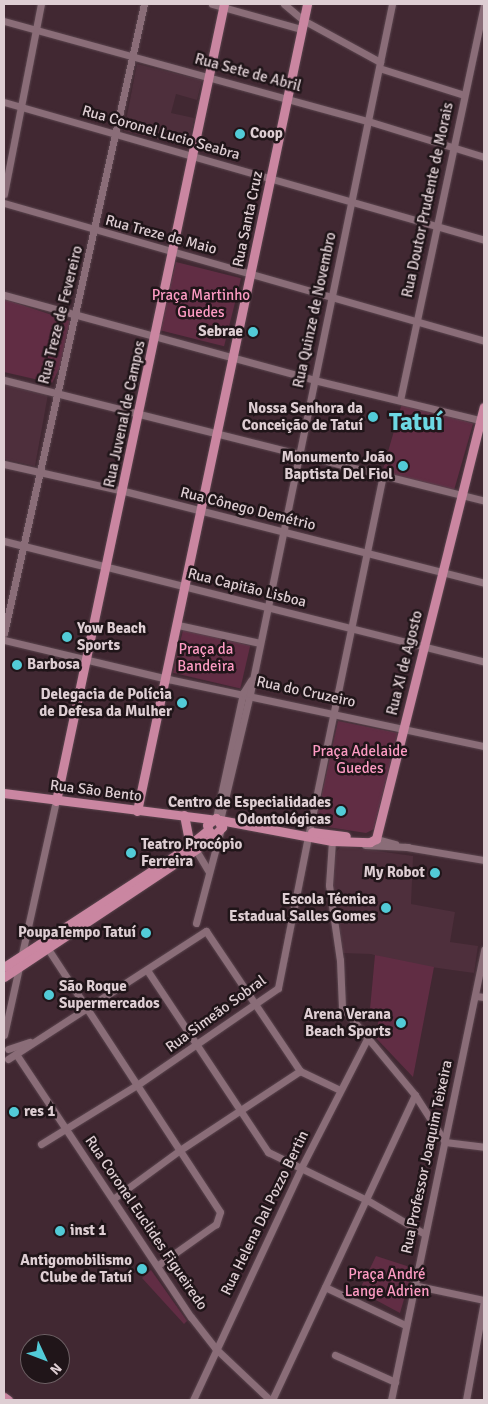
<!DOCTYPE html>
<html>
<head>
<meta charset="utf-8">
<style>
  body { margin:0 }
  #map { position:relative; width:488px; height:1404px; overflow:hidden; background:#412832; font-family:Signika,sans-serif }
  div>[style] { position:absolute }
  .built>* { inset:0; background:#4e2f3c }
  .green>* { inset:0; background:#612d44; transform-origin:0 0 }
  .roads { filter:drop-shadow(0 0 1px #5a454e) drop-shadow(0 0 1px #5a454e) }
  .minor>* { height:7px; margin:-3.5px; padding:0 3.5px; transform-origin:3.5px; border-radius:3.5px; background:#8a6d78 }
  .major>* { height:9px; margin:-4.5px; padding:0 4.5px; transform-origin:4.5px; border-radius:4.5px; background:#ca86a1 }
  .dots>* { width:14px; height:14px; translate:-50% -50%; box-sizing:border-box; border:2px solid #201519; border-radius:50% }
  span { translate:-50% -50%; white-space:nowrap; text-align:center; line-height:1.15; -webkit-text-stroke:5px #201519; paint-order:stroke }
  .street-label { font-size:15px; color:#deced3 }
  .poi-label { font-size:15px; color:#deced3; font-weight:700 }
  .left { translate:0 -50%; text-align:left }
  .right { translate:-100% -50%; text-align:right }
  .park-label { font-size:15px; color:#fd9bc3 }
  .town-label { font-size:25px; color:#6dd8e3; font-weight:700 }
  .frame { position:absolute; inset:0; border:5px solid #deced3; pointer-events:none }
  .north { position:absolute; left:20px; top:1334px; width:50px; height:50px; box-sizing:border-box; background:#201519; border:1px solid #6c5f63; border-radius:50%; rotate:133deg; font-size:14px; font-weight:700; line-height:20px; text-align:center; color:#deced3 }
  .north::after { content:''; display:block; margin:auto; width:18px; height:22px; background:#52cbd7; clip-path:polygon(50% 0,100% 100%,50% 72%,0 100%) }
</style>
</head>
<body>
<div id="map">
  <div class="built">
    <div style="clip-path:polygon(137px 64px,202px 80px,197px 100px,176px 94px,171px 113px,194px 118px,189px 147px,124px 131px)"></div>
    <div style="clip-path:polygon(4px 384px,48px 394px,35px 466px,4px 459px)"></div>
    <div style="clip-path:polygon(341px 846px,413px 856px,411px 904px,455px 912px,450px 942px,478px 946px,474px 973px,402px 963px,371px 954px,342px 953px,337px 896px,331px 885px,334px 855px)"></div>
  </div>
  <div class="green">
    <div style="left:176px;top:262px;width:67px;height:70px;rotate:14deg"></div>
    <div style="clip-path:polygon(4px 299px,70px 321px,62px 363px,52px 383px,4px 372px)"></div>
    <div style="left:402px;top:403px;width:74px;height:71px;rotate:16deg"></div>
    <div style="left:183px;top:630px;width:69px;height:44px;rotate:13deg"></div>
    <div style="clip-path:polygon(338px 721px,398px 733px,374px 829px,366px 833px,315px 825px)"></div>
    <div style="clip-path:polygon(375px 955px,434px 967px,413px 1077px,376px 1038px,380px 1009px,370px 1009px)"></div>
    <div style="clip-path:polygon(376px 1256px,413px 1268px,400px 1313px,359px 1291px)"></div>
    <div style="clip-path:polygon(151px 1270px,187px 1321px,184px 1324px,142px 1278px)"></div>
  </div>
  <div class="roads">
    <div class="minor">
      <div style="left:212px;top:4px;width:92px;rotate:15.7deg"></div>
      <div style="left:284px;top:4px;width:25px;rotate:40deg"></div>
      <div style="left:303px;top:20px;width:88px;rotate:28.6deg"></div>
      <div style="left:4px;top:21px;width:377px;rotate:15.4deg"></div>
      <div style="left:368px;top:121px;width:121px;rotate:17.2deg"></div>
      <div style="left:379px;top:68px;width:89px;rotate:17.6deg"></div>
      <div style="left:4px;top:102px;width:499px;rotate:16deg"></div>
      <div style="left:4px;top:194px;width:194px;rotate:-79deg"></div>
      <div style="left:4px;top:203px;width:499px;rotate:16deg"></div>
      <div style="left:4px;top:295px;width:321px;rotate:15.3deg"></div>
      <div style="left:314px;top:380px;width:175px;rotate:13.6deg"></div>
      <div style="left:4px;top:380px;width:495px;rotate:14.1deg"></div>
      <div style="left:400px;top:400px;width:404px;rotate:-78deg"></div>
      <div style="left:4px;top:464px;width:123px;rotate:12.7deg"></div>
      <div style="left:124px;top:491px;width:372px;rotate:14.3deg"></div>
      <div style="left:4px;top:541px;width:495px;rotate:14.1deg"></div>
      <div style="left:178px;top:625px;width:84px;rotate:12.4deg"></div>
      <div style="left:4px;top:633px;width:644px;rotate:-77.45deg"></div>
      <div style="left:4px;top:640px;width:169px;rotate:13.4deg"></div>
      <div style="left:168px;top:679px;width:323px;rotate:12deg"></div>
      <div style="left:216px;top:818px;width:128px;rotate:-77.8deg"></div>
      <div style="left:243px;top:693px;width:15px;rotate:-58deg"></div>
      <div style="left:220px;top:820px;width:130px;rotate:-76.6deg"></div>
      <div style="left:250px;top:694px;width:704px;rotate:-78.37deg"></div>
      <div style="left:309px;top:832px;width:364px;rotate:-78.3deg"></div>
      <div style="left:376px;top:839px;width:20px;rotate:15deg"></div>
      <div style="left:335px;top:841px;width:3px;rotate:180deg"></div>
      <div style="left:332px;top:841px;width:44px;rotate:93.9deg"></div>
      <div style="left:329px;top:885px;width:76px;rotate:81.7deg"></div>
      <div style="left:340px;top:960px;width:47px;rotate:87.6deg"></div>
      <div style="left:342px;top:1007px;width:114px;rotate:50.3deg"></div>
      <div style="left:415px;top:1095px;width:56px;rotate:57.4deg"></div>
      <div style="left:445px;top:1142px;width:39px;rotate:7deg"></div>
      <div style="left:365px;top:845px;width:43px;rotate:2.7deg"></div>
      <div style="left:194px;top:847px;width:29px;rotate:59deg"></div>
      <div style="left:406px;top:847px;width:79px;rotate:9.5deg"></div>
      <div style="left:196px;top:923px;width:94px;rotate:-75.2deg"></div>
      <div style="left:48px;top:949px;width:314px;rotate:56.8deg"></div>
      <div style="left:220px;top:1212px;width:13px;rotate:108deg"></div>
      <div style="left:216px;top:1224px;width:72px;rotate:144.6deg"></div>
      <div style="left:147px;top:970px;width:219px;rotate:56.4deg"></div>
      <div style="left:268px;top:1152px;width:110px;rotate:25.9deg"></div>
      <div style="left:367px;top:1200px;width:67px;rotate:30.4deg"></div>
      <div style="left:476px;top:996px;width:8px;rotate:7deg"></div>
      <div style="left:4px;top:1035px;width:240px;rotate:-77.5deg"></div>
      <div style="left:8px;top:1049px;width:23px;rotate:-18deg"></div>
      <div style="left:16px;top:1054px;width:316px;rotate:56.4deg"></div>
      <div style="left:191px;top:1317px;width:39px;rotate:52deg"></div>
      <div style="left:215px;top:1348px;width:76px;rotate:43.4deg"></div>
      <div style="left:8px;top:1059px;width:236px;rotate:-32.9deg"></div>
      <div style="left:206px;top:931px;width:169px;rotate:56.1deg"></div>
      <div style="left:300px;top:1071px;width:44px;rotate:25.4deg"></div>
      <div style="left:41px;top:1144px;width:113px;rotate:-31.6deg"></div>
      <div style="left:137px;top:1085px;width:171px;rotate:-34.5deg"></div>
      <div style="left:278px;top:988px;width:154px;rotate:-78.8deg"></div>
      <div style="left:113px;top:1199px;width:83px;rotate:-36.2deg"></div>
      <div style="left:180px;top:1150px;width:144px;rotate:-33.4deg"></div>
      <div style="left:413px;top:1285px;width:73px;rotate:11.9deg"></div>
      <div style="left:325px;top:1287px;width:89px;rotate:25.4deg"></div>
      <div style="left:335px;top:1355px;width:66px;rotate:24.2deg"></div>
      <div style="left:193px;top:1400px;width:256px;rotate:-65deg"></div>
      <div style="left:301px;top:1168px;width:145px;rotate:-62.9deg"></div>
      <div style="left:272px;top:1400px;width:337px;rotate:-64.9deg"></div>
      <div style="left:391px;top:1400px;width:460px;rotate:-78.3deg"></div>
      <div style="left:466px;top:1400px;width:101px;rotate:-79.7deg"></div>
    </div>
    <div class="major">
      <div style="left:4px;top:793px;width:208px;rotate:7.2deg"></div>
      <div style="left:56px;top:801px;width:815px;rotate:-78.1deg"></div>
      <div style="left:137px;top:811px;width:825px;rotate:-78.1deg"></div>
      <div style="left:184px;top:815px;width:31px;rotate:79deg"></div>
      <div style="left:220px;top:820px;width:114px;rotate:10.6deg"></div>
      <div style="left:332px;top:841px;width:38px;rotate:2deg"></div>
      <div style="left:370px;top:842px;width:7px;rotate:-27deg"></div>
      <div style="left:312px;top:832px;width:34px;rotate:7deg"></div>
      <div style="left:376px;top:839px;width:445px;rotate:-76deg"></div>
      <div style="left:4px;top:967px;width:212px;rotate:-33.1deg"></div>
      <div style="left:182px;top:851px;width:33px;rotate:-39deg"></div>
      <div style="left:4px;top:977px;width:247px;rotate:-33.6deg"></div>
      <div style="left:210px;top:840px;width:18px;rotate:-47deg"></div>
      <div style="left:222px;top:827px;width:11px;rotate:-124deg"></div>
      <div style="left:216px;top:818px;width:11px;rotate:142deg"></div>
      <div style="left:207px;top:825px;width:7px;rotate:74deg"></div>
      <div style="left:209px;top:832px;width:5px;rotate:22deg"></div>
      <div style="left:4px;top:1397px;width:5px;rotate:37deg"></div>
    </div>
  </div>
  <div class="dots">
    <div style="left:240px;top:134px;background:#52cbd7"></div>
    <div style="left:253px;top:332px;background:#52cbd7"></div>
    <div style="left:373px;top:417px;background:#52cbd7"></div>
    <div style="left:403px;top:466px;background:#52cbd7"></div>
    <div style="left:67px;top:637px;background:#52cbd7"></div>
    <div style="left:17px;top:665px;background:#52cbd7"></div>
    <div style="left:182px;top:703px;background:#52cbd7"></div>
    <div style="left:341px;top:811px;background:#52cbd7"></div>
    <div style="left:131px;top:853px;background:#52cbd7"></div>
    <div style="left:435px;top:873px;background:#52cbd7"></div>
    <div style="left:386px;top:908px;background:#52cbd7"></div>
    <div style="left:146px;top:933px;background:#52cbd7"></div>
    <div style="left:49px;top:995px;background:#52cbd7"></div>
    <div style="left:401px;top:1023px;background:#52cbd7"></div>
    <div style="left:14px;top:1112px;background:#52cbd7"></div>
    <div style="left:60px;top:1231px;background:#52cbd7"></div>
    <div style="left:142px;top:1269px;background:#52cbd7"></div>
  </div>
  <div class="street-label">
    <span style="left:248px;top:73px;rotate:15deg">Rua Sete de Abril</span>
    <span style="left:161px;top:133px;rotate:16deg">Rua Coronel Lucio Seabra</span>
    <span style="left:428px;top:200px;rotate:-78deg">Rua Doutor Prudente de Morais</span>
    <span style="left:248px;top:219px;rotate:-78deg">Rua Santa Cruz</span>
    <span style="left:161px;top:235px;rotate:15deg">Rua Treze de Maio</span>
    <span style="left:315px;top:310px;rotate:-78deg">Rua Quinze de Novembro</span>
    <span style="left:61px;top:315px;rotate:-76deg">Rua Treze de Fevereiro</span>
    <span style="left:125px;top:414px;rotate:-78deg">Rua Juvenal de Campos</span>
    <span style="left:248px;top:509px;rotate:14deg">Rua Cônego Demétrio</span>
    <span style="left:247px;top:588px;rotate:14deg">Rua Capitão Lisboa</span>
    <span style="left:405px;top:663px;rotate:-76deg">Rua XI de Agosto</span>
    <span style="left:306px;top:692px;rotate:12deg">Rua do Cruzeiro</span>
    <span style="left:96px;top:791px;rotate:7deg">Rua São Bento</span>
    <span style="left:216px;top:1014px;rotate:-36deg">Rua Simeão Sobral</span>
    <span style="left:427px;top:1157px;rotate:-78deg">Rua Professor Joaquim Teixeira</span>
    <span style="left:265px;top:1213px;rotate:-64deg">Rua Helena Dal Pozzo Bertin</span>
    <span style="left:146px;top:1223px;rotate:56deg">Rua Coronel Euclides Figueiredo</span>
  </div>
  <div class="poi-label">
    <span class="left" style="left:250px;top:134px">Coop</span>
    <span class="right" style="left:243px;top:332px">Sebrae</span>
    <span class="right" style="left:363px;top:417px">Nossa Senhora da<br>Conceição de Tatuí</span>
    <span class="right" style="left:393px;top:466px">Monumento João<br>Baptista Del Fiol</span>
    <span class="left" style="left:77px;top:637px">Yow Beach<br>Sports</span>
    <span class="left" style="left:27px;top:665px">Barbosa</span>
    <span class="right" style="left:172px;top:703px">Delegacia de Polícia<br>de Defesa da Mulher</span>
    <span class="right" style="left:331px;top:811px">Centro de Especialidades<br>Odontológicas</span>
    <span class="left" style="left:141px;top:853px">Teatro Procópio<br>Ferreira</span>
    <span class="right" style="left:425px;top:873px">My Robot</span>
    <span class="right" style="left:376px;top:908px">Escola Técnica<br>Estadual Salles Gomes</span>
    <span class="right" style="left:136px;top:933px">PoupaTempo Tatuí</span>
    <span class="left" style="left:59px;top:995px">São Roque<br>Supermercados</span>
    <span class="right" style="left:391px;top:1023px">Arena Verana<br>Beach Sports</span>
    <span class="left" style="left:24px;top:1112px">res 1</span>
    <span class="left" style="left:70px;top:1231px">inst 1</span>
    <span class="right" style="left:132px;top:1269px">Antigomobilismo<br>Clube de Tatuí</span>
  </div>
  <div class="park-label">
    <span style="left:201px;top:304px">Praça Martinho<br>Guedes</span>
    <span style="left:206px;top:658px">Praça da<br>Bandeira</span>
    <span style="left:360px;top:760px">Praça Adelaide<br>Guedes</span>
    <span style="left:387px;top:1283px">Praça André<br>Lange Adrien</span>
  </div>
  <div class="town-label">
    <span style="left:416px;top:422px">Tatuí</span>
  </div>
  <div class="frame"></div>
  <div class="north">N</div>
</div>
</body>
</html>
